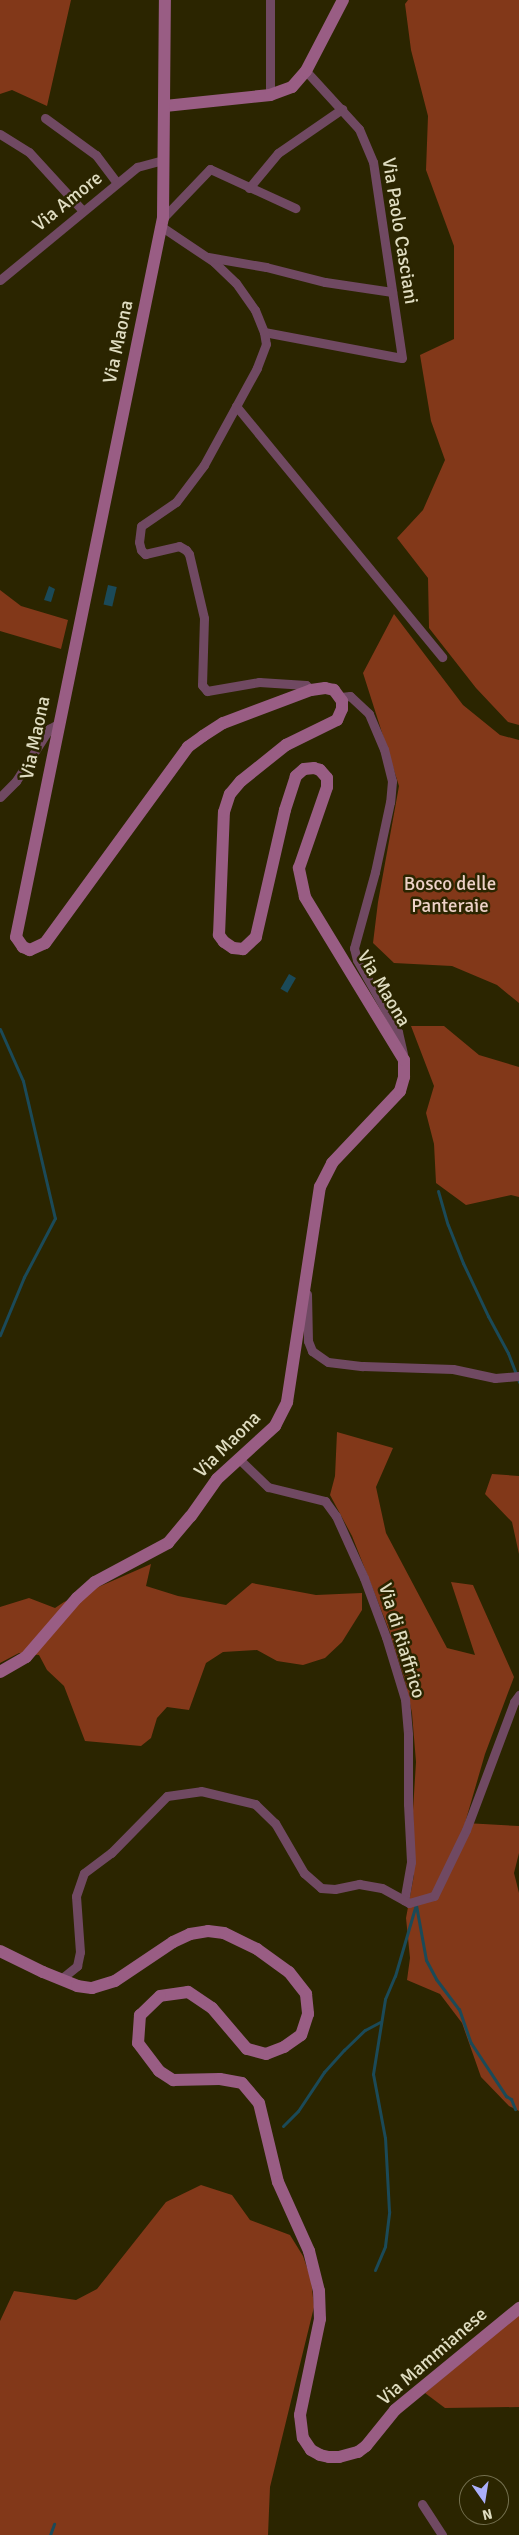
<!DOCTYPE html>
<html>
<head>
<meta charset="utf-8">
<style>
  body { margin:0 }
  #map { position:relative; width:519px; height:2535px; overflow:hidden; background:#2b2500; font-family:Signika,sans-serif }
  div>[style] { position:absolute }
  .forest>* { inset:0; background:#823819 }
  .water>* { inset:0; background:#1b4a58; transform-origin:0 0 }
  .stream>* { height:3px; margin:-1.5px; padding:0 1.5px; transform-origin:1.5px; border-radius:1.5px; background:#1b4a58 }
  .street>* { height:9px; margin:-4.5px; padding:0 4.5px; transform-origin:4.5px; border-radius:4.5px; background:#704962 }
  .secondary>* { height:12px; margin:-6px; padding:0 6px; transform-origin:6px; border-radius:6px; background:#995d84 }
  span { translate:-50% -50%; white-space:nowrap; text-align:center; line-height:1.15; -webkit-text-stroke:5px #2b2500; paint-order:stroke }
  .street-label { font-size:19px; color:#e0ddc1 }
  .park-label { font-size:19px; color:#edd1c7 }
  .north { position:absolute; left:459px; top:2475px; width:50px; height:50px; box-sizing:border-box; background:#2b2500; border:1px solid #736f4d; border-radius:50%; rotate:167deg; font-size:14px; font-weight:700; line-height:20px; text-align:center; color:#e0ddc1 }
  .north::after { content:''; display:block; margin:auto; width:18px; height:22px; background:#abaffb; clip-path:polygon(50% 0,100% 100%,50% 72%,0 100%) }
</style>
</head>
<body>
<div id="map">
  <div class="forest">
    <div style="clip-path:polygon(0 0,71px 0,47px 106px,12px 90px,0 94px)"></div>
    <div style="clip-path:polygon(408px 0,519px 0,519px 725px,508px 722px,476px 688px,429px 628px,428px 578px,397px 538px,423px 510px,445px 460px,431px 421px,420px 355px,454px 339px,454px 246px,426px 170px,428px 116px,411px 50px,405px 4px)"></div>
    <div style="clip-path:polygon(0 590px,21px 606px,68px 620px,61px 649px,0 631px)"></div>
    <div style="clip-path:polygon(394px 614px,463px 705px,500px 735px,519px 740px,519px 1003px,497px 985px,452px 966px,394px 963px,373px 943px,378px 902px,399px 786px,363px 673px)"></div>
    <div style="clip-path:polygon(411px 1026px,444px 1026px,479px 1055px,519px 1067px,519px 1197px,511px 1195px,466px 1205px,436px 1183px,434px 1144px,426px 1113px,434px 1086px)"></div>
    <div style="clip-path:polygon(337px 1432px,393px 1448px,376px 1487px,386px 1533px,447px 1648px,475px 1655px,451px 1582px,473px 1585px,514px 1677px,485px 1754px,465px 1823px,519px 1826px,519px 1853px,514px 1873px,519px 1893px,519px 2111px,509px 2106px,481px 2077px,462px 2023px,440px 1994px,407px 1980px,410px 1958px,406px 1918px,414px 1875px,413px 1810px,416px 1762px,412px 1713px,405px 1681px,389px 1630px,352px 1536px,330px 1495px,335px 1476px)"></div>
    <div style="clip-path:polygon(492px 1474px,519px 1476px,519px 1554px,512px 1522px,485px 1494px)"></div>
    <div style="clip-path:polygon(151px 1564px,146px 1586px,178px 1596px,226px 1605px,252px 1583px,316px 1595px,362px 1593px,362px 1610px,342px 1642px,325px 1658px,303px 1665px,277px 1661px,257px 1650px,223px 1652px,206px 1663px,189px 1710px,167px 1707px,157px 1718px,151px 1738px,141px 1746px,85px 1741px,64px 1686px,47px 1670px,39px 1655px,19px 1653px,0 1663px,0 1607px,29px 1598px,55px 1608px,64px 1602px)"></div>
    <div style="clip-path:polygon(201px 2185px,232px 2195px,250px 2220px,290px 2235px,303px 2256px,311px 2279px,314px 2307px,270px 2487px,268px 2535px,0 2535px,0 2321px,14px 2291px,76px 2300px,97px 2289px,166px 2202px)"></div>
    <div style="clip-path:polygon(519px 2313px,519px 2407px,445px 2408px,425px 2393px)"></div>
  </div>
  <div class="water">
    <div style="left:108px;top:585px;width:9px;height:20px;rotate:13deg"></div>
    <div style="clip-path:polygon(49px 586px,55px 589px,51px 602px,44px 600px)"></div>
    <div style="left:289px;top:974px;width:8px;height:17px;rotate:30deg"></div>
  </div>
  <div class="stream">
    <div style="left:0;top:1029px;width:57px;rotate:66.1deg"></div>
    <div style="left:23px;top:1081px;width:141px;rotate:76.9deg"></div>
    <div style="left:55px;top:1218px;width:67px;rotate:117.7deg"></div>
    <div style="left:24px;top:1277px;width:63px;rotate:112.5deg"></div>
    <div style="left:438px;top:1191px;width:35px;rotate:74deg"></div>
    <div style="left:448px;top:1225px;width:41px;rotate:68.5deg"></div>
    <div style="left:463px;top:1263px;width:59px;rotate:64.7deg"></div>
    <div style="left:488px;top:1316px;width:42px;rotate:61.6deg"></div>
    <div style="left:508px;top:1353px;width:31px;rotate:69deg"></div>
    <div style="left:416px;top:1905px;width:56px;rotate:79.7deg"></div>
    <div style="left:426px;top:1960px;width:21px;rotate:62deg"></div>
    <div style="left:436px;top:1979px;width:38px;rotate:53deg"></div>
    <div style="left:459px;top:2009px;width:36px;rotate:71deg"></div>
    <div style="left:471px;top:2043px;width:64px;rotate:56.6deg"></div>
    <div style="left:506px;top:2096px;width:6px;rotate:31deg"></div>
    <div style="left:511px;top:2099px;width:11px;rotate:68deg"></div>
    <div style="left:283px;top:2126px;width:21px;rotate:-45deg"></div>
    <div style="left:298px;top:2111px;width:47px;rotate:-56.3deg"></div>
    <div style="left:324px;top:2072px;width:30px;rotate:-48deg"></div>
    <div style="left:344px;top:2050px;width:29px;rotate:-44deg"></div>
    <div style="left:365px;top:2030px;width:17px;rotate:-28deg"></div>
    <div style="left:375px;top:2270px;width:26px;rotate:-67deg"></div>
    <div style="left:385px;top:2246px;width:35px;rotate:-83deg"></div>
    <div style="left:389px;top:2211px;width:73px;rotate:-93.1deg"></div>
    <div style="left:385px;top:2138px;width:65px;rotate:-100.6deg"></div>
    <div style="left:373px;top:2074px;width:76px;rotate:-80.9deg"></div>
    <div style="left:385px;top:1999px;width:25px;rotate:-67deg"></div>
    <div style="left:395px;top:1976px;width:75px;rotate:-73.7deg"></div>
    <div style="left:50px;top:2535px;width:12px;rotate:-70deg"></div>
  </div>
  <div class="street">
    <div style="left:270px;top:95px;width:95px;rotate:-90deg"></div>
    <div style="left:45px;top:118px;width:63px;rotate:36deg"></div>
    <div style="left:96px;top:155px;width:35px;rotate:53deg"></div>
    <div style="left:0;top:134px;width:34px;rotate:32deg"></div>
    <div style="left:29px;top:152px;width:80px;rotate:47.5deg"></div>
    <div style="left:249px;top:188px;width:45px;rotate:-50.4deg"></div>
    <div style="left:278px;top:153px;width:78px;rotate:-34.5deg"></div>
    <div style="left:163px;top:218px;width:68px;rotate:-46.2deg"></div>
    <div style="left:210px;top:169px;width:94px;rotate:24.6deg"></div>
    <div style="left:162px;top:227px;width:63px;rotate:33.9deg"></div>
    <div style="left:214px;top:262px;width:30px;rotate:44deg"></div>
    <div style="left:236px;top:283px;width:33px;rotate:55deg"></div>
    <div style="left:255px;top:310px;width:24px;rotate:68deg"></div>
    <div style="left:264px;top:332px;width:140px;rotate:10.7deg"></div>
    <div style="left:402px;top:358px;width:198px;rotate:-98.4deg"></div>
    <div style="left:373px;top:162px;width:36px;rotate:-113deg"></div>
    <div style="left:359px;top:129px;width:79px;rotate:-132.4deg"></div>
    <div style="left:208px;top:257px;width:59px;rotate:9.8deg"></div>
    <div style="left:266px;top:267px;width:61px;rotate:14.3deg"></div>
    <div style="left:325px;top:282px;width:68px;rotate:8.5deg"></div>
    <div style="left:0;top:280px;width:178px;rotate:-39.5deg"></div>
    <div style="left:137px;top:167px;width:27px;rotate:-15deg"></div>
    <div style="left:264px;top:332px;width:12px;rotate:81deg"></div>
    <div style="left:266px;top:344px;width:26px;rotate:111deg"></div>
    <div style="left:257px;top:368px;width:111px;rotate:118.7deg"></div>
    <div style="left:204px;top:465px;width:46px;rotate:127.1deg"></div>
    <div style="left:176px;top:502px;width:42px;rotate:145.6deg"></div>
    <div style="left:141px;top:526px;width:16px;rotate:97deg"></div>
    <div style="left:139px;top:542px;width:8px;rotate:76deg"></div>
    <div style="left:141px;top:550px;width:6px;rotate:45deg"></div>
    <div style="left:145px;top:554px;width:35px;rotate:-13deg"></div>
    <div style="left:179px;top:546px;width:8px;rotate:30deg"></div>
    <div style="left:186px;top:550px;width:5px;rotate:53deg"></div>
    <div style="left:189px;top:554px;width:66px;rotate:76.8deg"></div>
    <div style="left:204px;top:618px;width:67px;rotate:91.7deg"></div>
    <div style="left:202px;top:685px;width:8px;rotate:50deg"></div>
    <div style="left:207px;top:691px;width:53px;rotate:-9.8deg"></div>
    <div style="left:259px;top:682px;width:47px;rotate:3.7deg"></div>
    <div style="left:306px;top:685px;width:7px;rotate:45deg"></div>
    <div style="left:236px;top:406px;width:325px;rotate:50.6deg"></div>
    <div style="left:341px;top:697px;width:9px;rotate:-6deg"></div>
    <div style="left:350px;top:696px;width:26px;rotate:43deg"></div>
    <div style="left:369px;top:714px;width:38px;rotate:67deg"></div>
    <div style="left:384px;top:749px;width:33px;rotate:76deg"></div>
    <div style="left:392px;top:781px;width:21px;rotate:95deg"></div>
    <div style="left:390px;top:802px;width:72px;rotate:102.1deg"></div>
    <div style="left:375px;top:872px;width:79px;rotate:105.4deg"></div>
    <div style="left:354px;top:948px;width:12px;rotate:76deg"></div>
    <div style="left:357px;top:960px;width:83px;rotate:60.3deg"></div>
    <div style="left:398px;top:1032px;width:22px;rotate:77deg"></div>
    <div style="left:0;top:797px;width:23px;rotate:-45deg"></div>
    <div style="left:16px;top:781px;width:62px;rotate:-57.6deg"></div>
    <div style="left:49px;top:729px;width:10px;rotate:-29deg"></div>
    <div style="left:307px;top:1294px;width:47px;rotate:88.8deg"></div>
    <div style="left:308px;top:1341px;width:11px;rotate:68deg"></div>
    <div style="left:312px;top:1351px;width:19px;rotate:35deg"></div>
    <div style="left:328px;top:1362px;width:35px;rotate:7deg"></div>
    <div style="left:363px;top:1366px;width:90px;rotate:1.9deg"></div>
    <div style="left:453px;top:1369px;width:43px;rotate:12.1deg"></div>
    <div style="left:495px;top:1378px;width:24px;rotate:-5deg"></div>
    <div style="left:238px;top:1458px;width:42px;rotate:44deg"></div>
    <div style="left:268px;top:1487px;width:59px;rotate:13.8deg"></div>
    <div style="left:325px;top:1501px;width:19px;rotate:54deg"></div>
    <div style="left:336px;top:1516px;width:68px;rotate:65.7deg"></div>
    <div style="left:364px;top:1578px;width:63px;rotate:69.6deg"></div>
    <div style="left:386px;top:1637px;width:65px;rotate:73deg"></div>
    <div style="left:405px;top:1699px;width:36px;rotate:85deg"></div>
    <div style="left:408px;top:1735px;width:69px;rotate:90deg"></div>
    <div style="left:408px;top:1804px;width:58px;rotate:87deg"></div>
    <div style="left:411px;top:1862px;width:39px;rotate:100deg"></div>
    <div style="left:61px;top:1979px;width:21px;rotate:-39deg"></div>
    <div style="left:77px;top:1966px;width:14px;rotate:-78deg"></div>
    <div style="left:80px;top:1952px;width:56px;rotate:-94.1deg"></div>
    <div style="left:76px;top:1896px;width:24px;rotate:-71deg"></div>
    <div style="left:84px;top:1873px;width:34px;rotate:-37deg"></div>
    <div style="left:111px;top:1853px;width:80px;rotate:-45.5deg"></div>
    <div style="left:167px;top:1796px;width:34px;rotate:-8deg"></div>
    <div style="left:201px;top:1791px;width:56px;rotate:13.5deg"></div>
    <div style="left:255px;top:1804px;width:28px;rotate:44deg"></div>
    <div style="left:275px;top:1823px;width:58px;rotate:59.9deg"></div>
    <div style="left:304px;top:1873px;width:23px;rotate:41deg"></div>
    <div style="left:321px;top:1888px;width:14px;rotate:4deg"></div>
    <div style="left:335px;top:1889px;width:25px;rotate:-12deg"></div>
    <div style="left:359px;top:1884px;width:23px;rotate:10deg"></div>
    <div style="left:382px;top:1888px;width:31px;rotate:29deg"></div>
    <div style="left:409px;top:1903px;width:26px;rotate:-16deg"></div>
    <div style="left:434px;top:1896px;width:73px;rotate:-64.1deg"></div>
    <div style="left:466px;top:1830px;width:137px;rotate:-69.4deg"></div>
    <div style="left:514px;top:1702px;width:9px;rotate:-54deg"></div>
    <div style="left:422px;top:2504px;width:37px;rotate:57deg"></div>
  </div>
  <div class="secondary">
    <div style="left:165px;top:106px;width:106px;rotate:-6deg"></div>
    <div style="left:270px;top:95px;width:23px;rotate:-20deg"></div>
    <div style="left:292px;top:87px;width:21px;rotate:-49deg"></div>
    <div style="left:306px;top:71px;width:80px;rotate:-62.5deg"></div>
    <div style="left:0;top:1672px;width:30px;rotate:-30deg"></div>
    <div style="left:26px;top:1657px;width:78px;rotate:-49.2deg"></div>
    <div style="left:77px;top:1598px;width:24px;rotate:-42deg"></div>
    <div style="left:95px;top:1582px;width:83px;rotate:-28.1deg"></div>
    <div style="left:168px;top:1543px;width:35px;rotate:-50deg"></div>
    <div style="left:191px;top:1516px;width:45px;rotate:-54.9deg"></div>
    <div style="left:217px;top:1479px;width:79px;rotate:-42.4deg"></div>
    <div style="left:275px;top:1426px;width:27px;rotate:-63deg"></div>
    <div style="left:287px;top:1402px;width:218px;rotate:-81.3deg"></div>
    <div style="left:320px;top:1187px;width:27px;rotate:-63deg"></div>
    <div style="left:332px;top:1163px;width:99px;rotate:-46.6deg"></div>
    <div style="left:400px;top:1091px;width:15px;rotate:-74deg"></div>
    <div style="left:404px;top:1077px;width:17px;rotate:-90deg"></div>
    <div style="left:404px;top:1060px;width:191px;rotate:-121.3deg"></div>
    <div style="left:305px;top:897px;width:30px;rotate:-102deg"></div>
    <div style="left:299px;top:868px;width:86px;rotate:-70.9deg"></div>
    <div style="left:327px;top:787px;width:9px;rotate:-90deg"></div>
    <div style="left:327px;top:778px;width:11px;rotate:-131deg"></div>
    <div style="left:320px;top:770px;width:6px;rotate:-162deg"></div>
    <div style="left:314px;top:768px;width:10px;rotate:174deg"></div>
    <div style="left:304px;top:769px;width:11px;rotate:139deg"></div>
    <div style="left:296px;top:776px;width:36px;rotate:108deg"></div>
    <div style="left:285px;top:810px;width:130px;rotate:102.9deg"></div>
    <div style="left:256px;top:937px;width:18px;rotate:137deg"></div>
    <div style="left:243px;top:949px;width:10px;rotate:-174deg"></div>
    <div style="left:233px;top:948px;width:11px;rotate:-146deg"></div>
    <div style="left:224px;top:942px;width:9px;rotate:-126deg"></div>
    <div style="left:219px;top:935px;width:123px;rotate:-87.7deg"></div>
    <div style="left:224px;top:812px;width:19px;rotate:-72deg"></div>
    <div style="left:230px;top:794px;width:17px;rotate:-50deg"></div>
    <div style="left:241px;top:781px;width:58px;rotate:-38.7deg"></div>
    <div style="left:286px;top:745px;width:57px;rotate:-26.1deg"></div>
    <div style="left:337px;top:720px;width:12px;rotate:-66deg"></div>
    <div style="left:342px;top:709px;width:8px;rotate:-90deg"></div>
    <div style="left:342px;top:701px;width:14px;rotate:-126deg"></div>
    <div style="left:334px;top:690px;width:9px;rotate:-167deg"></div>
    <div style="left:325px;top:688px;width:14px;rotate:172deg"></div>
    <div style="left:311px;top:690px;width:94px;rotate:159.4deg"></div>
    <div style="left:223px;top:723px;width:24px;rotate:147deg"></div>
    <div style="left:203px;top:736px;width:19px;rotate:144deg"></div>
    <div style="left:188px;top:747px;width:243px;rotate:126.1deg"></div>
    <div style="left:45px;top:943px;width:17px;rotate:155deg"></div>
    <div style="left:30px;top:950px;width:8px;rotate:-157deg"></div>
    <div style="left:23px;top:947px;width:12px;rotate:-125deg"></div>
    <div style="left:16px;top:937px;width:734px;rotate:-78.45deg"></div>
    <div style="left:163px;top:218px;width:218px;rotate:-89.5deg"></div>
    <div style="left:0;top:1951px;width:48px;rotate:26deg"></div>
    <div style="left:43px;top:1972px;width:37px;rotate:22deg"></div>
    <div style="left:77px;top:1986px;width:15px;rotate:8deg"></div>
    <div style="left:92px;top:1988px;width:24px;rotate:-17deg"></div>
    <div style="left:115px;top:1981px;width:70px;rotate:-33.9deg"></div>
    <div style="left:173px;top:1942px;width:19px;rotate:-25deg"></div>
    <div style="left:190px;top:1934px;width:18px;rotate:-9deg"></div>
    <div style="left:208px;top:1931px;width:16px;rotate:7deg"></div>
    <div style="left:224px;top:1933px;width:37px;rotate:26deg"></div>
    <div style="left:257px;top:1949px;width:39px;rotate:36deg"></div>
    <div style="left:289px;top:1972px;width:28px;rotate:52deg"></div>
    <div style="left:306px;top:1994px;width:20px;rotate:84deg"></div>
    <div style="left:308px;top:2014px;width:22px;rotate:108deg"></div>
    <div style="left:301px;top:2035px;width:21px;rotate:145deg"></div>
    <div style="left:284px;top:2047px;width:19px;rotate:159deg"></div>
    <div style="left:266px;top:2054px;width:20px;rotate:-165deg"></div>
    <div style="left:247px;top:2049px;width:54px;rotate:-130.5deg"></div>
    <div style="left:212px;top:2008px;width:29px;rotate:-146deg"></div>
    <div style="left:188px;top:1992px;width:28px;rotate:172deg"></div>
    <div style="left:160px;top:1996px;width:28px;rotate:136deg"></div>
    <div style="left:140px;top:2015px;width:28px;rotate:94deg"></div>
    <div style="left:138px;top:2043px;width:35px;rotate:53deg"></div>
    <div style="left:159px;top:2071px;width:17px;rotate:33deg"></div>
    <div style="left:173px;top:2080px;width:47px;rotate:-1.2deg"></div>
    <div style="left:220px;top:2079px;width:22px;rotate:10deg"></div>
    <div style="left:242px;top:2083px;width:26px;rotate:50deg"></div>
    <div style="left:259px;top:2103px;width:81px;rotate:76.5deg"></div>
    <div style="left:278px;top:2182px;width:76px;rotate:65.8deg"></div>
    <div style="left:309px;top:2251px;width:41px;rotate:76deg"></div>
    <div style="left:319px;top:2291px;width:28px;rotate:88deg"></div>
    <div style="left:320px;top:2319px;width:98px;rotate:101.8deg"></div>
    <div style="left:300px;top:2415px;width:23px;rotate:83deg"></div>
    <div style="left:303px;top:2438px;width:14px;rotate:56deg"></div>
    <div style="left:311px;top:2450px;width:10px;rotate:29deg"></div>
    <div style="left:320px;top:2455px;width:9px;rotate:13deg"></div>
    <div style="left:329px;top:2457px;width:10px"></div>
    <div style="left:339px;top:2457px;width:20px;rotate:-15deg"></div>
    <div style="left:358px;top:2452px;width:10px;rotate:-37deg"></div>
    <div style="left:366px;top:2446px;width:46px;rotate:-51.1deg"></div>
    <div style="left:395px;top:2410px;width:161px;rotate:-39.4deg"></div>
  </div>
  <div class="street-label">
    <span style="left:68px;top:202px;rotate:-39deg">Via Amore</span>
    <span style="left:399px;top:231px;rotate:81deg">Via Paolo Casciani</span>
    <span style="left:119px;top:342px;rotate:-78deg">Via Maona</span>
    <span style="left:36px;top:738px;rotate:-78deg">Via Maona</span>
    <span style="left:383px;top:989px;rotate:59deg">Via Maona</span>
    <span style="left:228px;top:1445px;rotate:-45deg">Via Maona</span>
    <span style="left:401px;top:1641px;rotate:73deg">Via di Riaffrico</span>
    <span style="left:433px;top:2357px;rotate:-41deg">Via Mammianese</span>
  </div>
  <div class="park-label">
    <span style="left:450px;top:896px">Bosco delle<br>Panteraie</span>
  </div>
  <div class="north">N</div>
</div>
</body>
</html>
